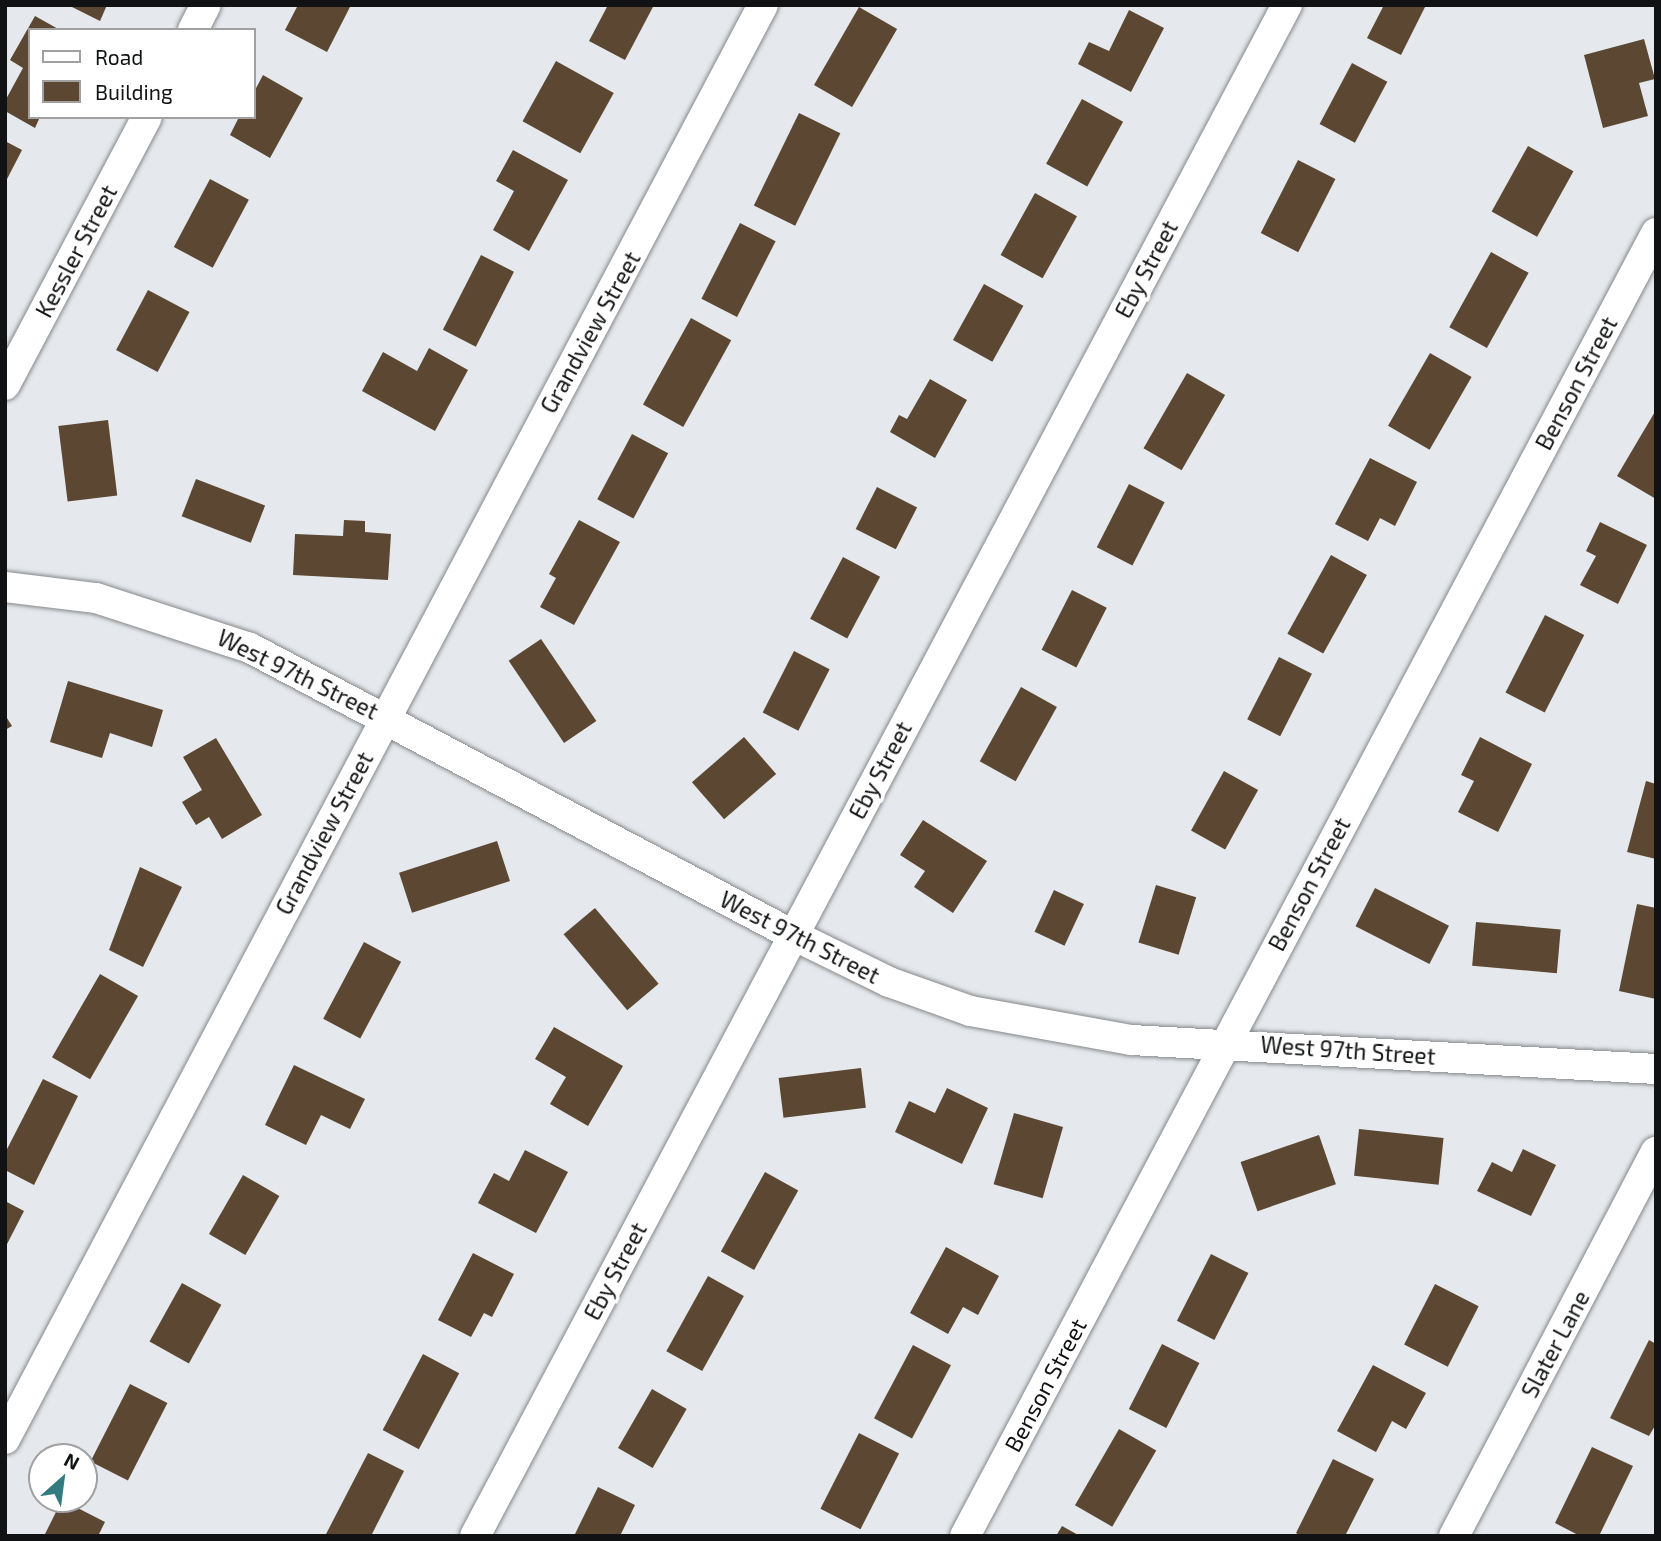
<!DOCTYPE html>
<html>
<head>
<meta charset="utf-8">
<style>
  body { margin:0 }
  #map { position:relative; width:1661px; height:1541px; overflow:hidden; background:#e5e9ed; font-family:"Exo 2",sans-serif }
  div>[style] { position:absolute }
  .building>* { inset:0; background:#5c4732; transform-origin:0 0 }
  .roads { filter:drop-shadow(0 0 2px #84888b) drop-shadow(0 0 2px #84888b) }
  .street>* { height:30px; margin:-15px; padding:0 15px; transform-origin:15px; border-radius:15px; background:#fff }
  span { translate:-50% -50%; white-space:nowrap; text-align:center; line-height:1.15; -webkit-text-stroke:7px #fff; paint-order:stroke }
  .street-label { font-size:23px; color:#111213 }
  .frame { position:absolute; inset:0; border:7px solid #111213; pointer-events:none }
  .legend { position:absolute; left:28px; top:28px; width:228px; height:91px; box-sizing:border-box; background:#fff; border:2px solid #a0a0a1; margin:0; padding:9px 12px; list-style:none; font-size:21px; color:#111213 }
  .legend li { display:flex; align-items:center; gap:14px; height:35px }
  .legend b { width:35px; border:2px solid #a0a0a1 }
  .north { position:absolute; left:28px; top:1443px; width:70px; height:70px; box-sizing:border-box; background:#fff; border:2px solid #a0a0a1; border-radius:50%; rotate:28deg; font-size:19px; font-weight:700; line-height:28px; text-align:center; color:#111213 }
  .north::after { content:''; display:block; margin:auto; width:24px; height:32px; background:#327b80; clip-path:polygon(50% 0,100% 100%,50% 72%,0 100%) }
</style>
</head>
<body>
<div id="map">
  <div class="building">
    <div style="clip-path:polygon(68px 5px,107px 5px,100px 21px)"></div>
    <div style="clip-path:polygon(298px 5px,351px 5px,327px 52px,285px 30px)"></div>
    <div style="clip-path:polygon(608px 5px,654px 5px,625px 60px,589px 41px)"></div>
    <div style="clip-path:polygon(1384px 5px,1426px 5px,1401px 55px,1367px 38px)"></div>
    <div style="left:859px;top:7px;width:44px;height:90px;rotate:30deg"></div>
    <div style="clip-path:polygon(1129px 10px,1164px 28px,1131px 92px,1078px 64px,1089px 42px,1109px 51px)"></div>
    <div style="clip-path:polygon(35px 16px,60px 30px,30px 30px,30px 117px,40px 117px,35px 128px,5px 111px,5px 101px,23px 68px,10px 60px)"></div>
    <div style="clip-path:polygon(1644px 39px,1655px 79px,1639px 83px,1648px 116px,1603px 128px,1584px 55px)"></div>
    <div style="left:556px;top:61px;width:66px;height:69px;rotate:29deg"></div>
    <div style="left:1352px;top:63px;width:40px;height:69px;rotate:28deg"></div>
    <div style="clip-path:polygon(263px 75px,303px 98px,270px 158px,230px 135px,239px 117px,254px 117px,254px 92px)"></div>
    <div style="left:1082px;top:99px;width:47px;height:74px;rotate:29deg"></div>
    <div style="left:799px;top:113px;width:46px;height:103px;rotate:26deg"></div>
    <div style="clip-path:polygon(5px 141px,22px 150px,5px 183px)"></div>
    <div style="left:1528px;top:146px;width:52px;height:75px;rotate:29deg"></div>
    <div style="clip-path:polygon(513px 150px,568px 180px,529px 251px,493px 230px,514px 191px,496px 181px)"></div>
    <div style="left:1298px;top:160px;width:42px;height:82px;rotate:27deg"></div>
    <div style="left:210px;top:179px;width:44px;height:77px;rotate:28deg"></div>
    <div style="left:1035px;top:193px;width:48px;height:71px;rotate:29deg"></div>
    <div style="left:740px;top:223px;width:40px;height:85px;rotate:27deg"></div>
    <div style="left:1491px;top:252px;width:43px;height:86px;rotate:29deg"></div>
    <div style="left:481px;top:255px;width:37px;height:84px;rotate:27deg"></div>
    <div style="left:984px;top:284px;width:45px;height:64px;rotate:29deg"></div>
    <div style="left:148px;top:290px;width:47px;height:68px;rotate:28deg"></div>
    <div style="left:691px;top:318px;width:46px;height:99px;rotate:29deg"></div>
    <div style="clip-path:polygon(429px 348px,468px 370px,435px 431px,362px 391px,383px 352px,417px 371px)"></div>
    <div style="left:1430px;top:353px;width:48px;height:84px;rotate:30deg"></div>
    <div style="left:1187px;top:373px;width:44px;height:87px;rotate:30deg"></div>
    <div style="clip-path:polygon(930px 379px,967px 400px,935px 458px,890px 432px,899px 415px,907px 419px)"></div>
    <div style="clip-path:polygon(1656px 410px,1656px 499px,1617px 476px)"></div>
    <div style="left:108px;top:420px;width:76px;height:50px;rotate:83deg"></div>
    <div style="left:632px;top:434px;width:41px;height:74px;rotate:28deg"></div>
    <div style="clip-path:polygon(1370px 458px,1417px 482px,1395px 526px,1380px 518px,1368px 541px,1335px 524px)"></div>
    <div style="left:196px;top:479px;width:74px;height:40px;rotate:21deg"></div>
    <div style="left:1129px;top:484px;width:40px;height:71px;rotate:27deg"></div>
    <div style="left:877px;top:487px;width:45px;height:47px;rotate:27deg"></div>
    <div style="clip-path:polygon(344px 520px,365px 521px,365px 532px,391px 534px,388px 580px,293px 575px,295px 534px,343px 536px)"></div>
    <div style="clip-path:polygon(579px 520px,620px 542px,574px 625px,540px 607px,556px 578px,549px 574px)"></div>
    <div style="clip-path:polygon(1600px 522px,1647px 545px,1618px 604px,1580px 585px,1596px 556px,1586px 551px)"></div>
    <div style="left:1331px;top:555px;width:41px;height:90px;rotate:29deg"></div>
    <div style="left:843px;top:557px;width:42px;height:70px;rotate:28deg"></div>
    <div style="left:1072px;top:590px;width:39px;height:67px;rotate:27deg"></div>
    <div style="left:1545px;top:615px;width:44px;height:87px;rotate:27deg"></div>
    <div style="left:541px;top:639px;width:99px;height:39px;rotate:56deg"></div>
    <div style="left:794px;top:651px;width:40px;height:69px;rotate:27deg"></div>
    <div style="left:1279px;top:657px;width:37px;height:70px;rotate:27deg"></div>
    <div style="clip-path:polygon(68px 681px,163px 710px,152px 747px,110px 733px,102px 758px,50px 742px)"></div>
    <div style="left:1021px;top:687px;width:41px;height:85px;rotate:29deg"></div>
    <div style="clip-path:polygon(5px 715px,12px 726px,5px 730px)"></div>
    <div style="left:744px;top:737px;width:49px;height:69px;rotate:49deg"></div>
    <div style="clip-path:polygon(1480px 737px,1532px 764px,1498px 832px,1458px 812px,1474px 781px,1461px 775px)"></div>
    <div style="clip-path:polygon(216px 738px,262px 815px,222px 839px,209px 817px,196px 825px,182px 802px,202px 790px,183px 757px)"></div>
    <div style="left:1224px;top:771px;width:39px;height:68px;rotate:29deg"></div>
    <div style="clip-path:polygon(1646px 781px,1656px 784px,1656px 859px,1627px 852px)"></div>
    <div style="clip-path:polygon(923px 820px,987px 861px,953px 913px,914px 887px,925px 871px,900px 855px)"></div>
    <div style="left:497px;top:841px;width:42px;height:103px;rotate:72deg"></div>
    <div style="clip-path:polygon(140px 867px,182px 887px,143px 967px,109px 950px)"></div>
    <div style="left:1156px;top:885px;width:42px;height:60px;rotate:17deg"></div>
    <div style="left:1375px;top:888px;width:83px;height:43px;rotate:27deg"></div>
    <div style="left:1054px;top:890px;width:33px;height:46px;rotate:25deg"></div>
    <div style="clip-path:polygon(1637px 904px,1656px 908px,1656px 999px,1619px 991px)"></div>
    <div style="left:595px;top:908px;width:99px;height:41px;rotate:50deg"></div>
    <div style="left:1476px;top:922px;width:85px;height:44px;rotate:5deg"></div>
    <div style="left:364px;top:942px;width:42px;height:87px;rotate:28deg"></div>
    <div style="left:100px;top:974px;width:44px;height:96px;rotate:30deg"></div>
    <div style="clip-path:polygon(554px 1027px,623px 1066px,588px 1126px,550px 1104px,566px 1077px,535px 1059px)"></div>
    <div style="clip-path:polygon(294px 1065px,365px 1099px,350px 1129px,321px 1115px,306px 1145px,265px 1125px)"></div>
    <div style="left:861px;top:1068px;width:40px;height:83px;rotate:83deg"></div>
    <div style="clip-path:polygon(43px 1079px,78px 1096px,34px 1185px,5px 1170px,5px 1153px)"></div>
    <div style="clip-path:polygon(947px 1088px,988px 1108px,962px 1164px,895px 1132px,909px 1101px,935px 1113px)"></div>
    <div style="left:1014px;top:1113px;width:51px;height:74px;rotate:16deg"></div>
    <div style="left:1359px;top:1129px;width:85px;height:47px;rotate:6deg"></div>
    <div style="left:1319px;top:1135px;width:52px;height:83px;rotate:71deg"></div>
    <div style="clip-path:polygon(1523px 1149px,1556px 1165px,1531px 1216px,1477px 1191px,1492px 1162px,1512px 1172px)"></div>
    <div style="clip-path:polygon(525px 1150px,568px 1172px,536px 1233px,478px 1203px,494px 1173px,509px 1181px)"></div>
    <div style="left:765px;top:1172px;width:38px;height:91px;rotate:29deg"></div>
    <div style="left:243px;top:1175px;width:42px;height:68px;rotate:30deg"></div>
    <div style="clip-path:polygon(5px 1201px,24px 1211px,5px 1248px)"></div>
    <div style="clip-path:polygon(946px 1247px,999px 1276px,978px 1315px,963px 1307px,948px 1334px,910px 1313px)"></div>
    <div style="clip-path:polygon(473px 1253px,514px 1274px,492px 1317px,484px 1313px,471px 1337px,438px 1320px)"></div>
    <div style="left:1211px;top:1254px;width:42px;height:75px;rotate:27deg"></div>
    <div style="left:708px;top:1276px;width:41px;height:86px;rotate:29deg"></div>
    <div style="left:182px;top:1283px;width:45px;height:67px;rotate:29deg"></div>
    <div style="left:1435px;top:1284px;width:49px;height:68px;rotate:27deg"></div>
    <div style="clip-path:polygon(1649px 1340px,1656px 1344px,1656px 1424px,1649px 1436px,1610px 1418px)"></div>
    <div style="left:1162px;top:1344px;width:42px;height:73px;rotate:27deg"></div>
    <div style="left:913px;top:1345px;width:43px;height:83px;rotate:28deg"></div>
    <div style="left:423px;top:1354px;width:41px;height:86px;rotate:28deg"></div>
    <div style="clip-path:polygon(1373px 1365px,1426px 1393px,1406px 1429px,1392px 1421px,1376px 1452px,1337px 1431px)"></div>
    <div style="left:130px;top:1384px;width:42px;height:87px;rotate:27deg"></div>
    <div style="left:652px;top:1389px;width:40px;height:68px;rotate:30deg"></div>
    <div style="left:1119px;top:1429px;width:43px;height:88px;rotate:30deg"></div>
    <div style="left:859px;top:1433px;width:45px;height:85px;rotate:27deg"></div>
    <div style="clip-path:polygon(1592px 1447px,1633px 1466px,1599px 1536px,1580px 1536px,1555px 1523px)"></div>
    <div style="clip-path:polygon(368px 1453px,404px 1471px,371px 1536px,325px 1536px)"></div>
    <div style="clip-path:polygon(1333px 1459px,1374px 1479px,1345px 1536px,1301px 1536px,1296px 1533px)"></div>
    <div style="clip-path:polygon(598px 1487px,635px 1505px,620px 1536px,574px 1536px)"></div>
    <div style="clip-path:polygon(62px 1500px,105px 1522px,98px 1536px,44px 1536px)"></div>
    <div style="clip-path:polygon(1062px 1526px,1080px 1536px,1056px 1536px)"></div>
  </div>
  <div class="roads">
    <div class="street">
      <div style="left:193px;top:30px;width:28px;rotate:-63deg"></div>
      <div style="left:5px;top:385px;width:303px;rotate:-62.1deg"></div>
      <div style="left:5px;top:587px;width:92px;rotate:6.9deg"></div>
      <div style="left:96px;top:598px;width:162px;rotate:18deg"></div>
      <div style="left:250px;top:648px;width:614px;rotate:27.86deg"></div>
      <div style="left:793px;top:935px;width:107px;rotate:26.1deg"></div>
      <div style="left:889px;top:982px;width:86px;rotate:19.7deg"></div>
      <div style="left:970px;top:1011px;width:164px;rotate:10.2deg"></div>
      <div style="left:1131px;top:1040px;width:526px;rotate:3.16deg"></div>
      <div style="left:5px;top:1439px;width:1622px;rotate:-62.14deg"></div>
      <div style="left:475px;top:1536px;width:1733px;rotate:-62.06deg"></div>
      <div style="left:965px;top:1536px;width:1475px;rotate:-62.06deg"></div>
      <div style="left:1454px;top:1536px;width:434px;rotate:-62.3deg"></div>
    </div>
  </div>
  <div class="street-label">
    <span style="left:76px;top:251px;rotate:-62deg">Kessler Street</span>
    <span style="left:1146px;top:269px;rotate:-62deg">Eby Street</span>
    <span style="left:590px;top:332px;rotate:-61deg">Grandview Street</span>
    <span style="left:1576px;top:383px;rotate:-62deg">Benson Street</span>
    <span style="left:298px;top:674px;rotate:26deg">West 97th Street</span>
    <span style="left:880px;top:770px;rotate:-62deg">Eby Street</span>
    <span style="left:324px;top:833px;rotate:-62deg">Grandview Street</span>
    <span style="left:1309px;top:884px;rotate:-62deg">Benson Street</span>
    <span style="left:800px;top:937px;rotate:27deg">West 97th Street</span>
    <span style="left:1348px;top:1050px;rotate:4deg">West 97th Street</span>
    <span style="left:615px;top:1271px;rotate:-62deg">Eby Street</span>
    <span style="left:1555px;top:1344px;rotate:-62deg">Slater Lane</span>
    <span style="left:1045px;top:1385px;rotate:-62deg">Benson Street</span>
  </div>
  <div class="frame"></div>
  <ul class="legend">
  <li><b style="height:9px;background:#fff"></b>Road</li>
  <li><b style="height:19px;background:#5c4732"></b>Building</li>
  </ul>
  <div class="north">N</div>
</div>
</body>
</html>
